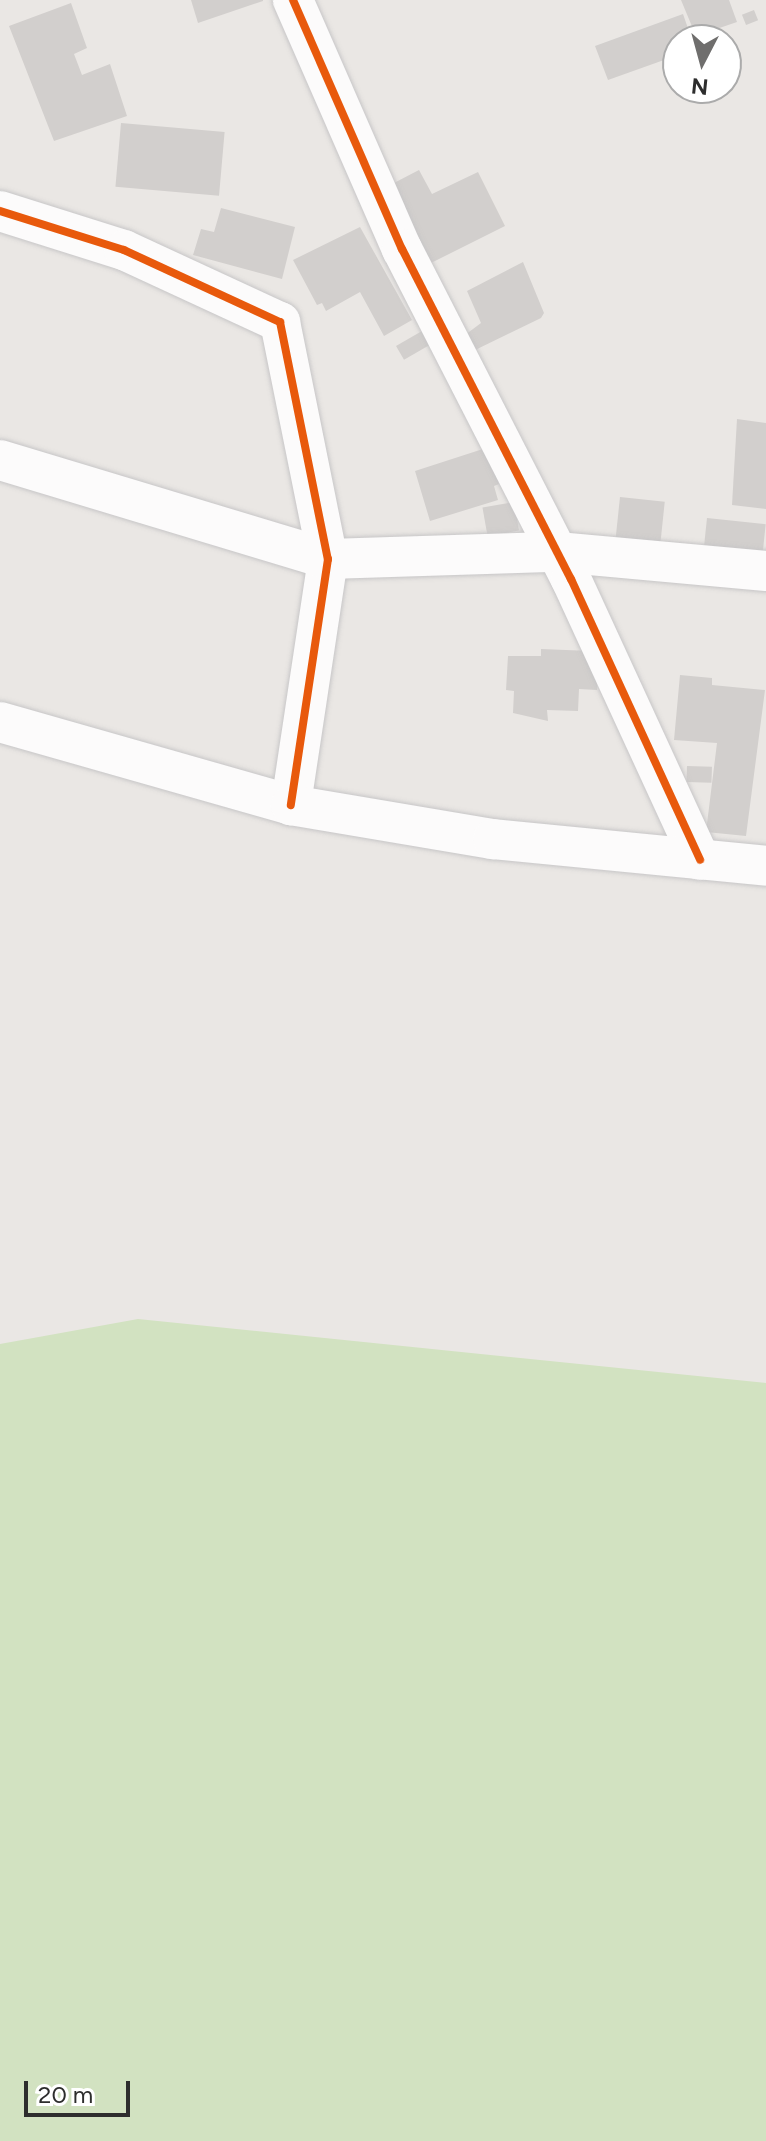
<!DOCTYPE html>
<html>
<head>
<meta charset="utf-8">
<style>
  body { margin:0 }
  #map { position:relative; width:766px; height:2141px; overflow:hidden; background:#eae7e4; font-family:Figtree,sans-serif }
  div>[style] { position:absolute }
  .green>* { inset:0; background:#d2e2c1 }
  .building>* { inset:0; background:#d2cfcd; transform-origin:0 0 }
  .roads { filter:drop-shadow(0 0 2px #c7c6c7) drop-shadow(0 0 2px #c7c6c7) }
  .street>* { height:40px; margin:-20px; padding:0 20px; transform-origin:20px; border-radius:20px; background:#fcfbfb }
  .cycleway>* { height:8px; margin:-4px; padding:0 4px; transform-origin:4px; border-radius:4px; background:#e8590c }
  span { translate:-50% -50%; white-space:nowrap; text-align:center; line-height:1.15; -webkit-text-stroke:8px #fff; paint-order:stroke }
  .north { position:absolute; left:662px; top:24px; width:80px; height:80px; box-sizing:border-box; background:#fff; border:2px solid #ababab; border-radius:50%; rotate:186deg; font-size:22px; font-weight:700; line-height:32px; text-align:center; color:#2d2d2d }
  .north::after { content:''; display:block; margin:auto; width:28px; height:36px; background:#6f6e6d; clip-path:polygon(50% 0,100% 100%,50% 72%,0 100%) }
  .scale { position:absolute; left:24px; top:2081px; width:106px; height:36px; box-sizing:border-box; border:4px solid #2d2d2d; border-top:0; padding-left:10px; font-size:24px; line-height:28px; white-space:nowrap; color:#2d2d2d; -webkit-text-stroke:6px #fff; paint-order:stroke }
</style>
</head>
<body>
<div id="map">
  <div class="green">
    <div style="clip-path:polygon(138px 1319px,766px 1383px,766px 2141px,0 2141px,0 1344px)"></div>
  </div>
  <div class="building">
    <div style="clip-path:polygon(191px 0,263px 0,263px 1px,198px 23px)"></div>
    <div style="clip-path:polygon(681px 0,729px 0,737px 22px,696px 36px)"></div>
    <div style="clip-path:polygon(71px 3px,87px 48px,74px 54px,82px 75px,110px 64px,127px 116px,54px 141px,9px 26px)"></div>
    <div style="left:754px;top:10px;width:11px;height:13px;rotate:68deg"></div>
    <div style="clip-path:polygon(683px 14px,692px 40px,678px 40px,678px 55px,608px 80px,595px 46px)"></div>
    <div style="left:121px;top:123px;width:104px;height:64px;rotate:5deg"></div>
    <div style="clip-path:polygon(419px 170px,432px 194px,478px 172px,505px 226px,427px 265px,392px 184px)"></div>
    <div style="clip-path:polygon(221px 208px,295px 227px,282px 279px,193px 255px,201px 229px,214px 232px)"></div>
    <div style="clip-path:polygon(360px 227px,412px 320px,384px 336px,360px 292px,326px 311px,322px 303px,317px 305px,293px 260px)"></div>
    <div style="clip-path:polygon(523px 262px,544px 313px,541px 318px,471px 352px,465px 335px,481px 323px,467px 291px)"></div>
    <div style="left:422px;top:331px;width:16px;height:30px;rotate:60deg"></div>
    <div style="clip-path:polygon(737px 419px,766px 423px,766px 509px,732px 505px)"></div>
    <div style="clip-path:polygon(486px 448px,499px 484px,494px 486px,498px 500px,430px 521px,415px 471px)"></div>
    <div style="left:620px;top:497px;width:45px;height:45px;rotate:6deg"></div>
    <div style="left:514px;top:502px;width:29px;height:32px;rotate:80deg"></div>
    <div style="left:707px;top:518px;width:59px;height:37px;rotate:6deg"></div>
    <div style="clip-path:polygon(541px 649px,590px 651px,599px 662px,597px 690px,579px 689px,578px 711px,547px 710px,548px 721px,513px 713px,514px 691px,506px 690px,508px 656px,541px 656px)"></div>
    <div style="clip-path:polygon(680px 675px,712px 678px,712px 685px,765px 690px,746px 836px,706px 832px,717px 743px,674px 740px)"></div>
    <div style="left:687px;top:766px;width:25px;height:16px;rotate:2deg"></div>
  </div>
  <div class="roads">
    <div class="street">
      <div style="left:293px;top:0;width:272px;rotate:66.4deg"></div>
      <div style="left:402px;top:249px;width:371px;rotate:62.9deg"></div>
      <div style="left:571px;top:579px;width:309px;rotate:65.3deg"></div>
      <div style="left:0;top:211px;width:130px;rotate:17.5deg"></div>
      <div style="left:124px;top:250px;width:172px;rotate:24.8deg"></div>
      <div style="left:280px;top:322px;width:242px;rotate:78.6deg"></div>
      <div style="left:328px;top:559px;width:249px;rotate:98.6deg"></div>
      <div style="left:0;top:460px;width:343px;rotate:16.8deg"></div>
      <div style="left:328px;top:559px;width:229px;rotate:-1.8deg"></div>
      <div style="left:557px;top:552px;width:210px;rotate:5.2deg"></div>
      <div style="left:0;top:722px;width:303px;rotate:15.9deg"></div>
      <div style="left:291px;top:805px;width:205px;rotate:9.6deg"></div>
      <div style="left:493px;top:839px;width:274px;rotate:5.6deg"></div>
    </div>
  </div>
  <div class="cycleway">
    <div style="left:293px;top:0;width:272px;rotate:66.4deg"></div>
    <div style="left:402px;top:249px;width:371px;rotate:62.9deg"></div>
    <div style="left:571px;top:579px;width:309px;rotate:65.3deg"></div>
    <div style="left:0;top:211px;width:130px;rotate:17.5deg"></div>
    <div style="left:124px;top:250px;width:172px;rotate:24.8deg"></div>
    <div style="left:280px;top:322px;width:242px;rotate:78.6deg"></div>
    <div style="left:328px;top:559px;width:249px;rotate:98.6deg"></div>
  </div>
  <div class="north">N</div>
  <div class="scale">20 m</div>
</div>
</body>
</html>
